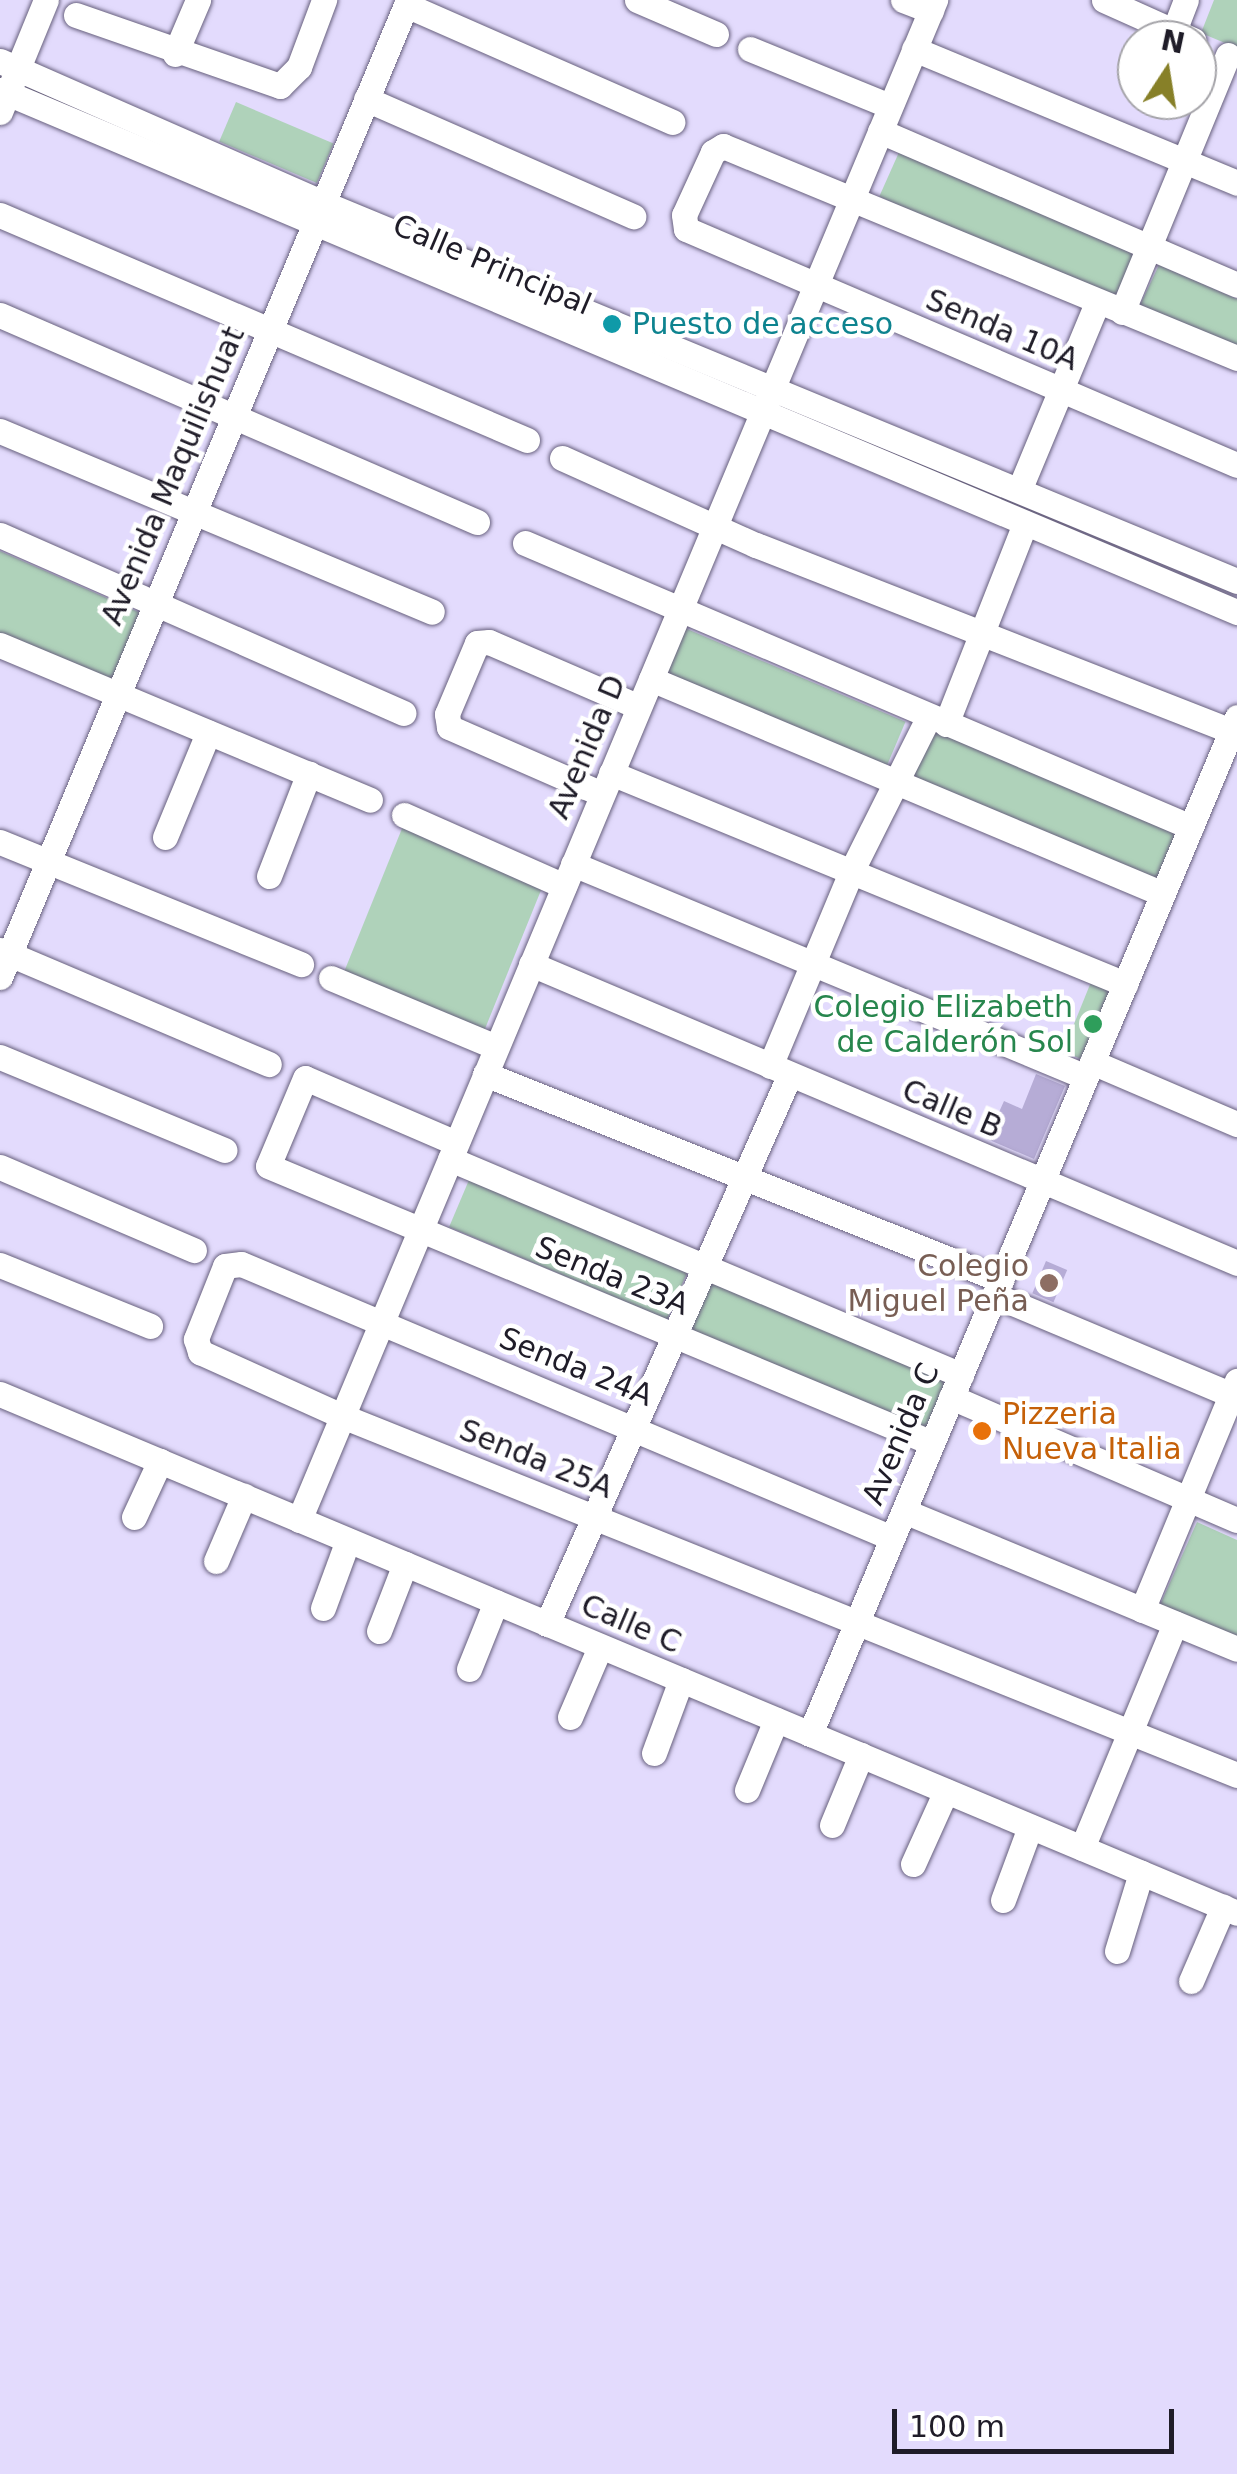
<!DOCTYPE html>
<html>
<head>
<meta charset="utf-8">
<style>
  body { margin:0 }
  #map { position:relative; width:1237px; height:2474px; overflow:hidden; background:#e3dbfd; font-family:"DejaVu Sans",sans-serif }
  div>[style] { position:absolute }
  .green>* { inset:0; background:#afd2ba; transform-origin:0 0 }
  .building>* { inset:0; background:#b6acd6; transform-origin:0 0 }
  .roads { filter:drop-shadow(0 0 2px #67607d) drop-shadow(0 0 2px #67607d) }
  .minor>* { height:25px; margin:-12.5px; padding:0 12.5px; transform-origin:12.5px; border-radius:12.5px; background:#fff }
  .dots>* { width:28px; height:28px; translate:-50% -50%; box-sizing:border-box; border:5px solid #fff; border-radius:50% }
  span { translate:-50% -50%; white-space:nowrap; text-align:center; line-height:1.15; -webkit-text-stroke:9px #fff; paint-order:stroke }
  .street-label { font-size:30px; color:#1f1c28 }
  .culture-label { font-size:30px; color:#0d838f }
  .left { translate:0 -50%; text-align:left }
  .leisure-label { font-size:30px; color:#27864d }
  .right { translate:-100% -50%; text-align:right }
  .education-label { font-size:30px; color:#785e54 }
  .food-label { font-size:30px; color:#c56008 }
  .north { position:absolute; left:1117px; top:20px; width:100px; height:100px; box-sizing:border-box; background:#fff; border:2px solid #a5a4a9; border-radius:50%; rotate:12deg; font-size:28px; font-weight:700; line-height:40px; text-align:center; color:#1f1c28 }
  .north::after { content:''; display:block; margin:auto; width:35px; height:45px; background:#878028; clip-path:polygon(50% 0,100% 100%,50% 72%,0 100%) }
  .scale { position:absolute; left:892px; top:2409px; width:282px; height:45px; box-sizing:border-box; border:5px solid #1f1c28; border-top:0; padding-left:12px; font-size:30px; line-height:35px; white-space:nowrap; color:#1f1c28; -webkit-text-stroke:8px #fff; paint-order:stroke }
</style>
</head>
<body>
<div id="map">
  <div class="green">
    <div style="clip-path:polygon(1214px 0,1237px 0,1237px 48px,1201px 33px)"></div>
    <div style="left:236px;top:102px;width:106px;height:43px;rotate:23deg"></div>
    <div style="left:900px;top:150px;width:257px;height:51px;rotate:24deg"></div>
    <div style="clip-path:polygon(1159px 265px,1237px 299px,1237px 350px,1137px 311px)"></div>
    <div style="clip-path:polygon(0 551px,141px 613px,112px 684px,0 637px)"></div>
    <div style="left:680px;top:626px;width:245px;height:50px;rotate:23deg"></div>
    <div style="left:934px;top:726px;width:270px;height:63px;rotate:23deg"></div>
    <div style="left:403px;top:826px;width:152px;height:158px;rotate:22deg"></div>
    <div style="left:1091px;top:982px;width:35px;height:75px;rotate:22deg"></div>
    <div style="left:469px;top:1180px;width:237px;height:51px;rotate:23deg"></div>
    <div style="left:712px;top:1277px;width:258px;height:60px;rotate:24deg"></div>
    <div style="clip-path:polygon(1197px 1522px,1237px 1540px,1237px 1641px,1159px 1607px)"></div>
  </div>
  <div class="building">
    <div style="clip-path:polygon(1036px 1074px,1065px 1086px,1034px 1159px,987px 1139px,1004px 1101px,1022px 1109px)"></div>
    <div style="left:1046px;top:1261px;width:23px;height:35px;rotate:23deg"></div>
  </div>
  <div class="roads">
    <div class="minor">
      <div style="left:637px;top:0;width:86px;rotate:23.3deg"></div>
      <div style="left:903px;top:0;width:30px;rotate:21deg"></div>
      <div style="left:1104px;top:0;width:98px;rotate:24.2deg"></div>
      <div style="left:406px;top:5px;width:291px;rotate:23.7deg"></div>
      <div style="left:76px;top:15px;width:216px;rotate:19.2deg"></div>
      <div style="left:280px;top:86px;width:27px;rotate:-45deg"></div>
      <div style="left:299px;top:67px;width:72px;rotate:-69.5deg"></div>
      <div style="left:1174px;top:31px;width:33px;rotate:-69deg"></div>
      <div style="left:750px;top:49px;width:151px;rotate:22.2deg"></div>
      <div style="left:914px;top:49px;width:350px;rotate:22.5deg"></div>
      <div style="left:175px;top:54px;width:59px;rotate:-66.9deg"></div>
      <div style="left:0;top:61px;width:353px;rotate:23.7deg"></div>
      <div style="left:323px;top:203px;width:989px;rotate:22.47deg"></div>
      <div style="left:0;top:90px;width:1343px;rotate:22.88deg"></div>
      <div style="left:366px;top:99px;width:292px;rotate:23.7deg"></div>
      <div style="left:0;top:112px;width:121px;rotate:-67.7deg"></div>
      <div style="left:880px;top:131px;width:389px;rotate:23.3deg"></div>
      <div style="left:0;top:215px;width:573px;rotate:23.12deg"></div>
      <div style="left:1122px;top:312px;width:278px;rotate:-67.6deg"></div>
      <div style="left:0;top:315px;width:520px;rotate:23.46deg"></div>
      <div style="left:1237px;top:358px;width:556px;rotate:-157.59deg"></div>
      <div style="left:723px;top:146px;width:12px;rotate:149deg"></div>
      <div style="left:713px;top:152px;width:69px;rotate:114.7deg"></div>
      <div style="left:684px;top:215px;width:14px;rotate:82deg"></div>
      <div style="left:686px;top:229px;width:599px;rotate:23.19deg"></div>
      <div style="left:0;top:431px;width:468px;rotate:22.7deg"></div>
      <div style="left:562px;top:458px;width:213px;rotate:24.2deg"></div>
      <div style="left:756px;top:545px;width:510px;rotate:21.38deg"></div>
      <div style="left:1020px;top:488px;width:200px;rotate:-67.4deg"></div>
      <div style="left:0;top:535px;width:441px;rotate:23.8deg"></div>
      <div style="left:525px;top:543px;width:724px;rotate:23.09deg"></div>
      <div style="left:0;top:645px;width:401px;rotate:22.7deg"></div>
      <div style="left:651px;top:679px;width:555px;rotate:22.78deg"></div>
      <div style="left:946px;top:724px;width:216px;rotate:-68.5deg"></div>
      <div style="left:611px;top:773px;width:556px;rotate:22.32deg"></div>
      <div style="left:602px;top:794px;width:167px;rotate:-156.4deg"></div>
      <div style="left:449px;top:727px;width:13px;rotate:-99deg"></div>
      <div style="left:447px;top:714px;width:77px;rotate:-67.1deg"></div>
      <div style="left:477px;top:643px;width:12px;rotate:-5deg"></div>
      <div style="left:489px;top:642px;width:163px;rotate:23.4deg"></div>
      <div style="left:404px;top:815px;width:175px;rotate:23.9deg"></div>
      <div style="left:165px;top:837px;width:113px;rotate:-67.5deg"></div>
      <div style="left:0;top:842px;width:325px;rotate:22.1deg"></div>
      <div style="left:573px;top:864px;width:555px;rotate:22.55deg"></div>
      <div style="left:269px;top:876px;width:110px;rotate:-68.8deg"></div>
      <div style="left:0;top:950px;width:292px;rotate:23deg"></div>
      <div style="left:531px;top:964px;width:767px;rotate:22.95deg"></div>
      <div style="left:0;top:977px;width:1059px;rotate:-67.33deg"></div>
      <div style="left:331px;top:978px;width:179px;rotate:22.7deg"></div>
      <div style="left:0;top:1057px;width:243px;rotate:22.5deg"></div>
      <div style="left:1092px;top:1062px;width:158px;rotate:23.2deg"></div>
      <div style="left:770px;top:1066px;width:212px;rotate:-67.3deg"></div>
      <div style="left:852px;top:870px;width:172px;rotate:-63.4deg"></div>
      <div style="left:485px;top:1074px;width:556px;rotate:21.76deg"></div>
      <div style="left:456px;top:1143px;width:164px;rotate:-156.7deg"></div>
      <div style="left:305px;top:1078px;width:95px;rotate:112.8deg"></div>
      <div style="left:268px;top:1166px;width:719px;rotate:22.64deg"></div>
      <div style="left:450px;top:1159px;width:555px;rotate:22.91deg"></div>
      <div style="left:0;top:1167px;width:211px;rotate:23.2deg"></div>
      <div style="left:0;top:1265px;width:162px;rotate:22.1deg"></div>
      <div style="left:994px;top:1295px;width:264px;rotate:22.8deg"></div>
      <div style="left:0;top:1394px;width:1341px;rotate:22.76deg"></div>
      <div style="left:951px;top:1397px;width:311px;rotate:23.3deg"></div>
      <div style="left:904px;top:1511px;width:360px;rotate:22.5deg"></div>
      <div style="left:134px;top:1517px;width:62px;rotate:-65.1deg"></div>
      <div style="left:299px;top:1520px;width:1648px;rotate:-67.29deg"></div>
      <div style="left:892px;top:1538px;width:706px;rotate:-157.17deg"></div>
      <div style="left:241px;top:1264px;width:16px;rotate:173deg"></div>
      <div style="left:225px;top:1266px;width:79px;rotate:111.7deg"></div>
      <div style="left:196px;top:1339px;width:14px;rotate:73deg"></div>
      <div style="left:200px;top:1352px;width:156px;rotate:24.3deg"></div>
      <div style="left:342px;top:1416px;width:964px;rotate:21.86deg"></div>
      <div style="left:216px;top:1561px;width:71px;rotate:-66.7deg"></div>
      <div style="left:323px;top:1608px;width:72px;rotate:-69.8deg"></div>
      <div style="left:1142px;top:1610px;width:248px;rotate:-67.5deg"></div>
      <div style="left:547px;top:1624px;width:601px;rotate:-66.16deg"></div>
      <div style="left:379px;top:1631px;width:72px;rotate:-68.8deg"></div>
      <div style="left:469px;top:1669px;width:72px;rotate:-68.1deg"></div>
      <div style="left:570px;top:1717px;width:76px;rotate:-66.8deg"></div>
      <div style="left:810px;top:1734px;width:1103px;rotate:-67.22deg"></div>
      <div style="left:654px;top:1753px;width:78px;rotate:-69.7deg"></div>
      <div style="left:747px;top:1790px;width:76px;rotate:-67.5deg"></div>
      <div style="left:832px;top:1825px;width:76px;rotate:-67.5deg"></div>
      <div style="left:1082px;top:1848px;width:243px;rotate:-67.5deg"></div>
      <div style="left:913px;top:1864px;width:80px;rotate:-65.7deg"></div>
      <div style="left:1003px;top:1900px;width:78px;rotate:-69.7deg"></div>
      <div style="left:1117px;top:1951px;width:82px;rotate:-72.9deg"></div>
      <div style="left:1191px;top:1981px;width:81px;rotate:-66.6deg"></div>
    </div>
  </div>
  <div class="dots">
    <div style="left:612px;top:324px;background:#0f9aa8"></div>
    <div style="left:1093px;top:1024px;background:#2e9e5b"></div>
    <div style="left:1049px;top:1283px;background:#8d6e63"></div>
    <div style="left:982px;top:1431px;background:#e8710a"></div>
  </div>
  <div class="street-label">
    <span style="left:492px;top:265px;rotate:23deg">Calle Principal</span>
    <span style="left:1002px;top:330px;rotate:23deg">Senda 10A</span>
    <span style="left:173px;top:476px;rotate:-67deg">Avenida Maquilishuat</span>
    <span style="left:587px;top:747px;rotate:-67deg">Avenida D</span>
    <span style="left:952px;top:1109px;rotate:23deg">Calle B</span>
    <span style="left:612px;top:1276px;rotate:22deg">Senda 23A</span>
    <span style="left:576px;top:1367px;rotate:22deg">Senda 24A</span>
    <span style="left:901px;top:1434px;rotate:-67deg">Avenida C</span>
    <span style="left:536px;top:1459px;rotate:22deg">Senda 25A</span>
    <span style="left:631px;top:1624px;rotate:23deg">Calle C</span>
  </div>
  <div class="culture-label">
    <span class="left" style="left:632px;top:324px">Puesto de acceso</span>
  </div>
  <div class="leisure-label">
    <span class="right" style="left:1073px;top:1024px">Colegio Elizabeth<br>de Calderón Sol</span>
  </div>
  <div class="education-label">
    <span class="right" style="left:1029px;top:1283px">Colegio<br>Miguel Peña</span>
  </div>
  <div class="food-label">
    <span class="left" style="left:1002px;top:1431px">Pizzeria<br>Nueva Italia</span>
  </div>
  <div class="north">N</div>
  <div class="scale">100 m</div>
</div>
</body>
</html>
